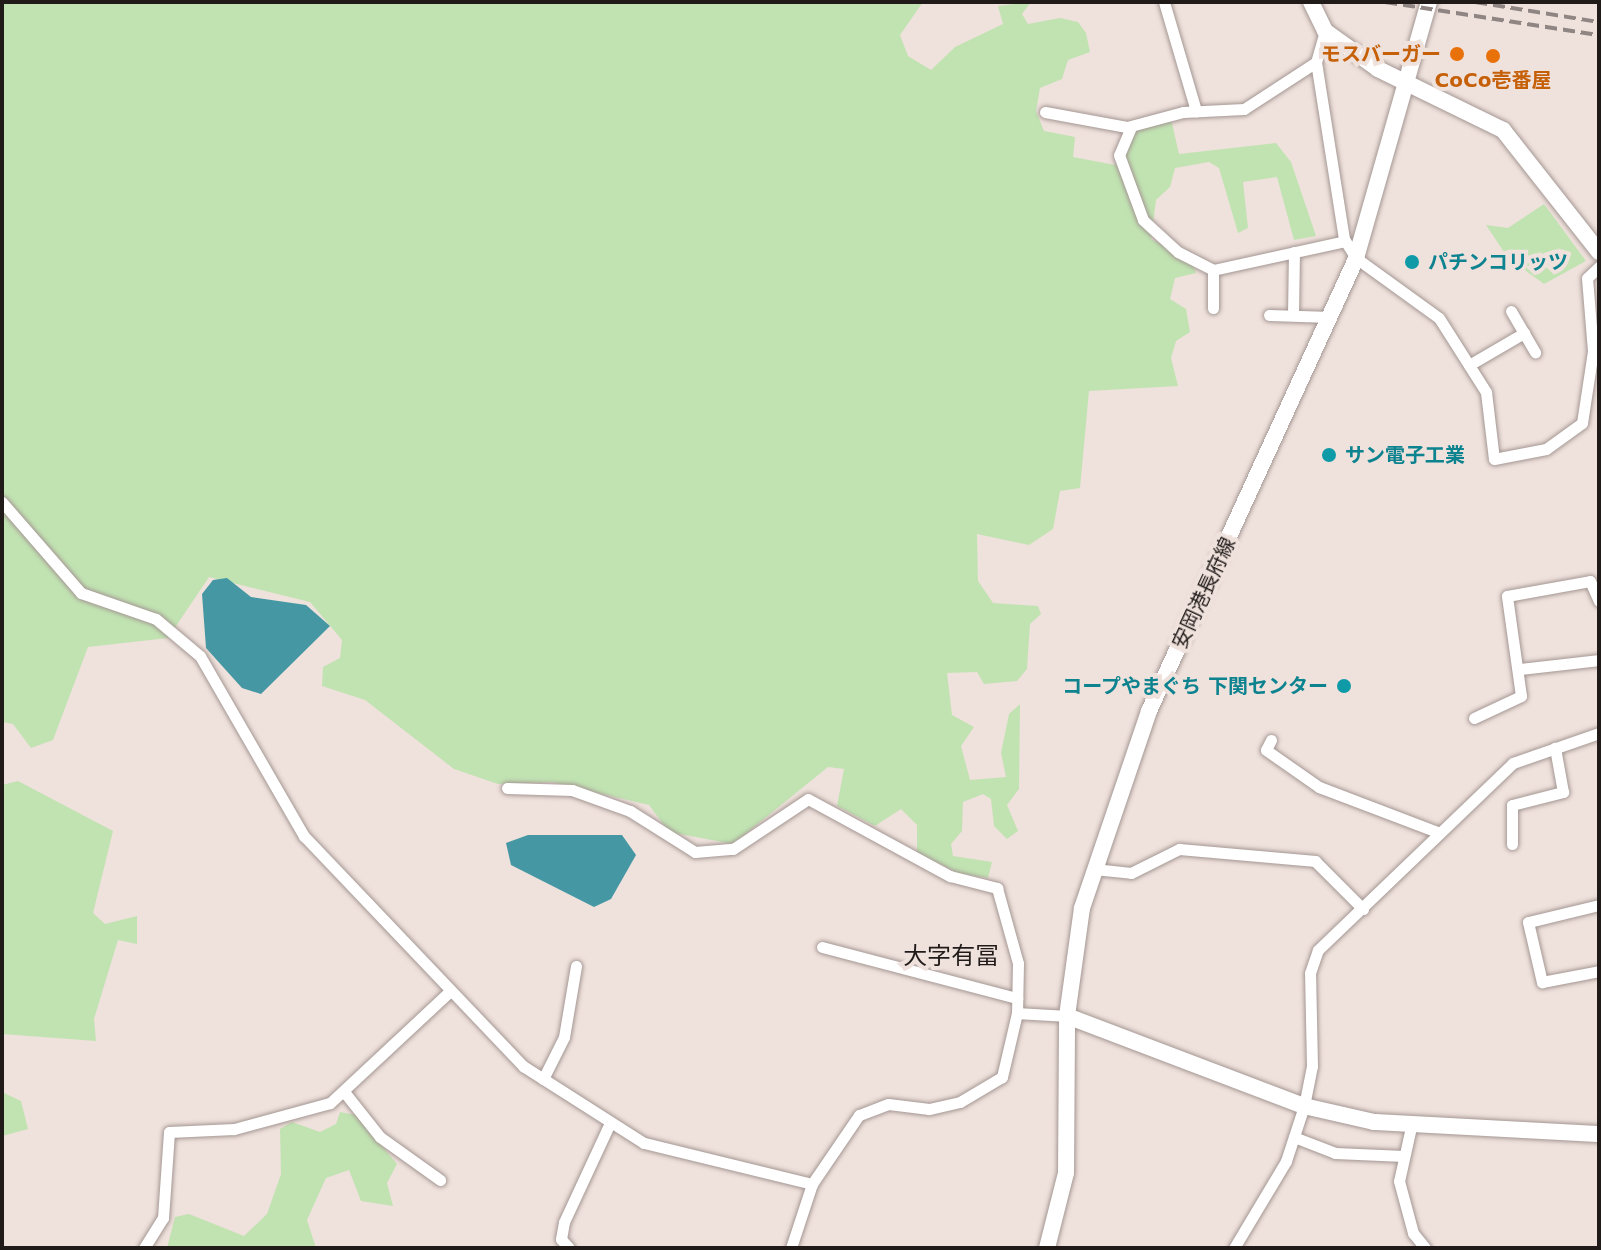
<!DOCTYPE html>
<html>
<head>
<meta charset="utf-8">
<style>
  body { margin:0 }
  #map { position:relative; width:1601px; height:1250px; overflow:hidden; background:#efe1dc; font-family:"DejaVu Sans","Noto Sans JP",sans-serif }
  div>[style] { position:absolute }
  .green>* { inset:0; background:#c1e3b2 }
  .water>* { inset:0; background:#4598a3 }
  .roads { filter:drop-shadow(0 0 2px #a49793) drop-shadow(0 0 2px #a49793) }
  .street>* { height:11px; margin:-5.5px; padding:0 5.5px; transform-origin:5.5px; border-radius:5.5px; background:#fff }
  .secondary>* { height:16px; margin:-8px; padding:0 8px; transform-origin:8px; border-radius:8px; background:#fff }
  .rail>* { height:4px; margin-top:-2px; transform-origin:0; background:repeating-linear-gradient(90deg,#8f8582 0 12px,transparent 0 18px) }
  .dots>* { width:22px; height:22px; translate:-50% -50%; box-sizing:border-box; border:4px solid #efe1dc; border-radius:50% }
  span { translate:-50% -50%; white-space:nowrap; text-align:center; line-height:1.15; -webkit-text-stroke:8px #efe1dc; paint-order:stroke }
  .food-label { font-size:20px; color:#c56008; font-weight:700 }
  .right { translate:-100% -50%; text-align:right }
  .culture-label { font-size:20px; color:#0d838f; font-weight:700 }
  .left { translate:0 -50%; text-align:left }
  .street-label { font-size:20px; color:#201b19 }
  .quarter-label { font-size:24px; color:#201b19 }
  .frame { position:absolute; inset:0; border:4px solid #201b19; pointer-events:none }
</style>
</head>
<body>
<div id="map">
  <div class="green">
    <div style="clip-path:polygon(2px 2px,923px 2px,900px 35px,908px 56px,931px 70px,955px 47px,1003px 24px,998px 6px,1031px 2px,1022px 14px,1028px 24px,1060px 18px,1078px 22px,1086px 33px,1090px 52px,1068px 60px,1062px 79px,1040px 88px,1036px 111px,1044px 131px,1075px 137px,1073px 157px,1115px 165px,1135px 130px,1171px 119px,1179px 154px,1276px 143px,1291px 162px,1316px 236px,1294px 240px,1277px 177px,1243px 182px,1248px 228px,1238px 233px,1219px 168px,1209px 162px,1175px 168px,1170px 187px,1156px 200px,1151px 239px,1192px 260px,1196px 273px,1175px 278px,1170px 299px,1186px 309px,1190px 332px,1176px 341px,1171px 358px,1178px 386px,1089px 391px,1080px 488px,1060px 491px,1053px 529px,1029px 545px,977px 534px,978px 581px,993px 603px,1038px 606px,1041px 614px,1030px 624px,1027px 669px,1017px 681px,984px 684px,977px 672px,947px 673px,952px 715px,974px 727px,961px 746px,970px 780px,1006px 777px,1001px 753px,1009px 714px,1020px 704px,1019px 789px,1007px 805px,1018px 831px,1007px 839px,994px 826px,991px 799px,983px 794px,963px 802px,962px 831px,951px 844px,953px 856px,992px 862px,988px 878px,958px 873px,917px 852px,917px 825px,901px 809px,875px 826px,837px 806px,844px 769px,828px 767px,733px 844px,669px 832px,649px 805px,552px 782px,498px 784px,454px 769px,365px 700px,322px 686px,323px 667px,340px 658px,342px 640px,310px 602px,209px 577px,168px 638px,88px 647px,53px 740px,31px 748px,13px 724px,2px 722px)"></div>
    <div style="clip-path:polygon(1544px 204px,1586px 261px,1544px 284px,1508px 258px,1486px 225px,1508px 228px)"></div>
    <div style="clip-path:polygon(18px 781px,113px 831px,93px 913px,105px 924px,137px 916px,137px 944px,118px 940px,94px 1019px,96px 1041px,2px 1034px,2px 785px)"></div>
    <div style="clip-path:polygon(2px 1092px,21px 1101px,28px 1129px,2px 1136px)"></div>
    <div style="clip-path:polygon(340px 1112px,356px 1115px,397px 1164px,387px 1183px,393px 1206px,361px 1201px,349px 1170px,326px 1178px,307px 1220px,316px 1248px,167px 1248px,175px 1217px,189px 1214px,244px 1236px,267px 1214px,281px 1174px,280px 1129px,292px 1122px,320px 1132px,336px 1124px)"></div>
  </div>
  <div class="water">
    <div style="clip-path:polygon(227px 578px,251px 597px,306px 605px,330px 626px,261px 694px,242px 688px,206px 648px,202px 594px,213px 580px)"></div>
    <div style="clip-path:polygon(528px 835px,622px 835px,636px 855px,611px 899px,594px 907px,511px 865px,506px 843px)"></div>
  </div>
  <div class="roads">
    <div class="street">
      <div style="left:1164px;top:2px;width:114px;rotate:73.6deg"></div>
      <div style="left:1325px;top:31px;width:32px;rotate:106deg"></div>
      <div style="left:1316px;top:62px;width:179px;rotate:81deg"></div>
      <div style="left:1344px;top:239px;width:22px;rotate:58deg"></div>
      <div style="left:1356px;top:258px;width:102px;rotate:35.9deg"></div>
      <div style="left:1439px;top:318px;width:88px;rotate:57.6deg"></div>
      <div style="left:1486px;top:392px;width:67px;rotate:83.2deg"></div>
      <div style="left:1494px;top:459px;width:53px;rotate:-10.9deg"></div>
      <div style="left:1546px;top:449px;width:44px;rotate:-35.8deg"></div>
      <div style="left:1582px;top:423px;width:73px;rotate:-81.3deg"></div>
      <div style="left:1593px;top:351px;width:73px;rotate:-94.7deg"></div>
      <div style="left:1587px;top:278px;width:16px;rotate:-43deg"></div>
      <div style="left:1045px;top:112px;width:83px;rotate:10.4deg"></div>
      <div style="left:1127px;top:127px;width:58px;rotate:-15deg"></div>
      <div style="left:1183px;top:112px;width:61px;rotate:-2.8deg"></div>
      <div style="left:1244px;top:109px;width:86px;rotate:-33.1deg"></div>
      <div style="left:1131px;top:127px;width:30px;rotate:113deg"></div>
      <div style="left:1119px;top:155px;width:69px;rotate:69.7deg"></div>
      <div style="left:1143px;top:220px;width:47px;rotate:42.4deg"></div>
      <div style="left:1178px;top:252px;width:39px;rotate:27deg"></div>
      <div style="left:1213px;top:308px;width:38px;rotate:-90deg"></div>
      <div style="left:1213px;top:270px;width:135px;rotate:-12.4deg"></div>
      <div style="left:1511px;top:311px;width:48px;rotate:59.7deg"></div>
      <div style="left:1269px;top:315px;width:62px;rotate:1.8deg"></div>
      <div style="left:1293px;top:315px;width:63px;rotate:-89.1deg"></div>
      <div style="left:1469px;top:365px;width:64px;rotate:-30.2deg"></div>
      <div style="left:2px;top:502px;width:121px;rotate:49deg"></div>
      <div style="left:81px;top:593px;width:79px;rotate:19.1deg"></div>
      <div style="left:156px;top:619px;width:57px;rotate:40.1deg"></div>
      <div style="left:200px;top:656px;width:208px;rotate:60deg"></div>
      <div style="left:304px;top:836px;width:318px;rotate:46.4deg"></div>
      <div style="left:523px;top:1066px;width:143px;rotate:32.5deg"></div>
      <div style="left:644px;top:1143px;width:173px;rotate:13.7deg"></div>
      <div style="left:1520px;top:669px;width:80px;rotate:-6.5deg"></div>
      <div style="left:1474px;top:718px;width:52px;rotate:-25.1deg"></div>
      <div style="left:1521px;top:696px;width:101px;rotate:-98deg"></div>
      <div style="left:1507px;top:596px;width:84px;rotate:-10.2deg"></div>
      <div style="left:1590px;top:581px;width:22px;rotate:66deg"></div>
      <div style="left:1271px;top:740px;width:11px;rotate:117deg"></div>
      <div style="left:1266px;top:750px;width:65px;rotate:34.9deg"></div>
      <div style="left:1319px;top:787px;width:129px;rotate:20.8deg"></div>
      <div style="left:507px;top:788px;width:65px;rotate:1.8deg"></div>
      <div style="left:572px;top:790px;width:62px;rotate:19.9deg"></div>
      <div style="left:630px;top:811px;width:77px;rotate:32.2deg"></div>
      <div style="left:695px;top:852px;width:38px;rotate:-5deg"></div>
      <div style="left:733px;top:849px;width:90px;rotate:-33.7deg"></div>
      <div style="left:808px;top:799px;width:162px;rotate:28.5deg"></div>
      <div style="left:950px;top:876px;width:49px;rotate:14.3deg"></div>
      <div style="left:997px;top:888px;width:78px;rotate:74.4deg"></div>
      <div style="left:1018px;top:963px;width:50px;rotate:91.1deg"></div>
      <div style="left:1017px;top:1013px;width:66px;rotate:103.2deg"></div>
      <div style="left:1002px;top:1077px;width:49px;rotate:149.2deg"></div>
      <div style="left:960px;top:1102px;width:32px;rotate:167deg"></div>
      <div style="left:929px;top:1109px;width:41px;rotate:-173deg"></div>
      <div style="left:888px;top:1104px;width:31px;rotate:159deg"></div>
      <div style="left:859px;top:1115px;width:83px;rotate:124.3deg"></div>
      <div style="left:812px;top:1184px;width:67px;rotate:108.2deg"></div>
      <div style="left:1512px;top:844px;width:39px;rotate:-90deg"></div>
      <div style="left:1512px;top:805px;width:53px;rotate:-14.3deg"></div>
      <div style="left:1563px;top:792px;width:45px;rotate:-100.3deg"></div>
      <div style="left:1094px;top:869px;width:37px;rotate:6deg"></div>
      <div style="left:1131px;top:873px;width:54px;rotate:-26.6deg"></div>
      <div style="left:1179px;top:849px;width:137px;rotate:5deg"></div>
      <div style="left:1315px;top:861px;width:68px;rotate:45deg"></div>
      <div style="left:1599px;top:905px;width:73px;rotate:166.5deg"></div>
      <div style="left:1528px;top:922px;width:62px;rotate:76.9deg"></div>
      <div style="left:1542px;top:982px;width:58px;rotate:-10.9deg"></div>
      <div style="left:822px;top:947px;width:202px;rotate:14.7deg"></div>
      <div style="left:1017px;top:1013px;width:50px;rotate:3.4deg"></div>
      <div style="left:543px;top:1079px;width:47px;rotate:-63.4deg"></div>
      <div style="left:564px;top:1037px;width:72px;rotate:-80.4deg"></div>
      <div style="left:345px;top:1093px;width:56px;rotate:51.5deg"></div>
      <div style="left:380px;top:1137px;width:74px;rotate:35.6deg"></div>
      <div style="left:1411px;top:1127px;width:55px;rotate:102.5deg"></div>
      <div style="left:1399px;top:1181px;width:54px;rotate:74.9deg"></div>
      <div style="left:1413px;top:1233px;width:19px;rotate:51deg"></div>
      <div style="left:1294px;top:1137px;width:44px;rotate:21.3deg"></div>
      <div style="left:1335px;top:1153px;width:69px;rotate:2.5deg"></div>
      <div style="left:144px;top:1248px;width:36px;rotate:-58deg"></div>
      <div style="left:163px;top:1218px;width:86px;rotate:-86deg"></div>
      <div style="left:169px;top:1132px;width:65px;rotate:-2.6deg"></div>
      <div style="left:234px;top:1129px;width:99px;rotate:-15.2deg"></div>
      <div style="left:330px;top:1103px;width:160px;rotate:-43deg"></div>
      <div style="left:569px;top:1248px;width:12px;rotate:-132deg"></div>
      <div style="left:561px;top:1239px;width:17px;rotate:-80deg"></div>
      <div style="left:564px;top:1222px;width:109px;rotate:-65.1deg"></div>
      <div style="left:1234px;top:1248px;width:101px;rotate:-59.1deg"></div>
      <div style="left:1286px;top:1161px;width:58px;rotate:-71.9deg"></div>
      <div style="left:1304px;top:1106px;width:41px;rotate:-78.7deg"></div>
      <div style="left:1312px;top:1066px;width:93px;rotate:-91.2deg"></div>
      <div style="left:1310px;top:973px;width:24px;rotate:-71deg"></div>
      <div style="left:1318px;top:950px;width:270px;rotate:-43.8deg"></div>
      <div style="left:1513px;top:763px;width:91px;rotate:-19.2deg"></div>
    </div>
    <div class="secondary">
      <div style="left:1311px;top:2px;width:32px;rotate:64deg"></div>
      <div style="left:1325px;top:31px;width:65px;rotate:35.6deg"></div>
      <div style="left:1378px;top:69px;width:139px;rotate:26deg"></div>
      <div style="left:1503px;top:130px;width:155px;rotate:51.8deg"></div>
      <div style="left:1067px;top:1016px;width:254px;rotate:20.8deg"></div>
      <div style="left:1304px;top:1106px;width:72px;rotate:12.9deg"></div>
      <div style="left:1374px;top:1122px;width:225px;rotate:3.1deg"></div>
      <div style="left:1047px;top:1248px;width:77px;rotate:-75.8deg"></div>
      <div style="left:1066px;top:1173px;width:157px;rotate:-89.6deg"></div>
      <div style="left:1067px;top:1016px;width:109px;rotate:-82.1deg"></div>
      <div style="left:1082px;top:908px;width:208px;rotate:-71.2deg"></div>
      <div style="left:1149px;top:711px;width:498px;rotate:-65.4deg"></div>
      <div style="left:1356px;top:258px;width:266px;rotate:-74.1deg"></div>
    </div>
  </div>
  <div class="rail">
    <div style="left:1385px;top:2px;width:217px;rotate:8.8deg"></div>
    <div style="left:1475px;top:2px;width:126px;rotate:9.2deg"></div>
  </div>
  <div class="dots">
    <div style="left:1457px;top:54px;background:#e8710a"></div>
    <div style="left:1493px;top:56px;background:#e8710a"></div>
    <div style="left:1412px;top:262px;background:#0f9aa8"></div>
    <div style="left:1329px;top:455px;background:#0f9aa8"></div>
    <div style="left:1344px;top:686px;background:#0f9aa8"></div>
  </div>
  <div class="food-label">
    <span class="right" style="left:1441px;top:54px">モスバーガー</span>
    <span style="left:1493px;top:80px">CoCo壱番屋</span>
  </div>
  <div class="culture-label">
    <span class="left" style="left:1428px;top:262px">パチンコリッツ</span>
    <span class="left" style="left:1345px;top:455px">サン電子工業</span>
    <span class="right" style="left:1328px;top:686px">コープやまぐち 下関センター</span>
  </div>
  <div class="street-label">
    <span style="left:1204px;top:593px;rotate:-65deg">安岡港長府線</span>
  </div>
  <div class="quarter-label">
    <span style="left:951px;top:957px">大字有冨</span>
  </div>
  <div class="frame"></div>
</div>
</body>
</html>
